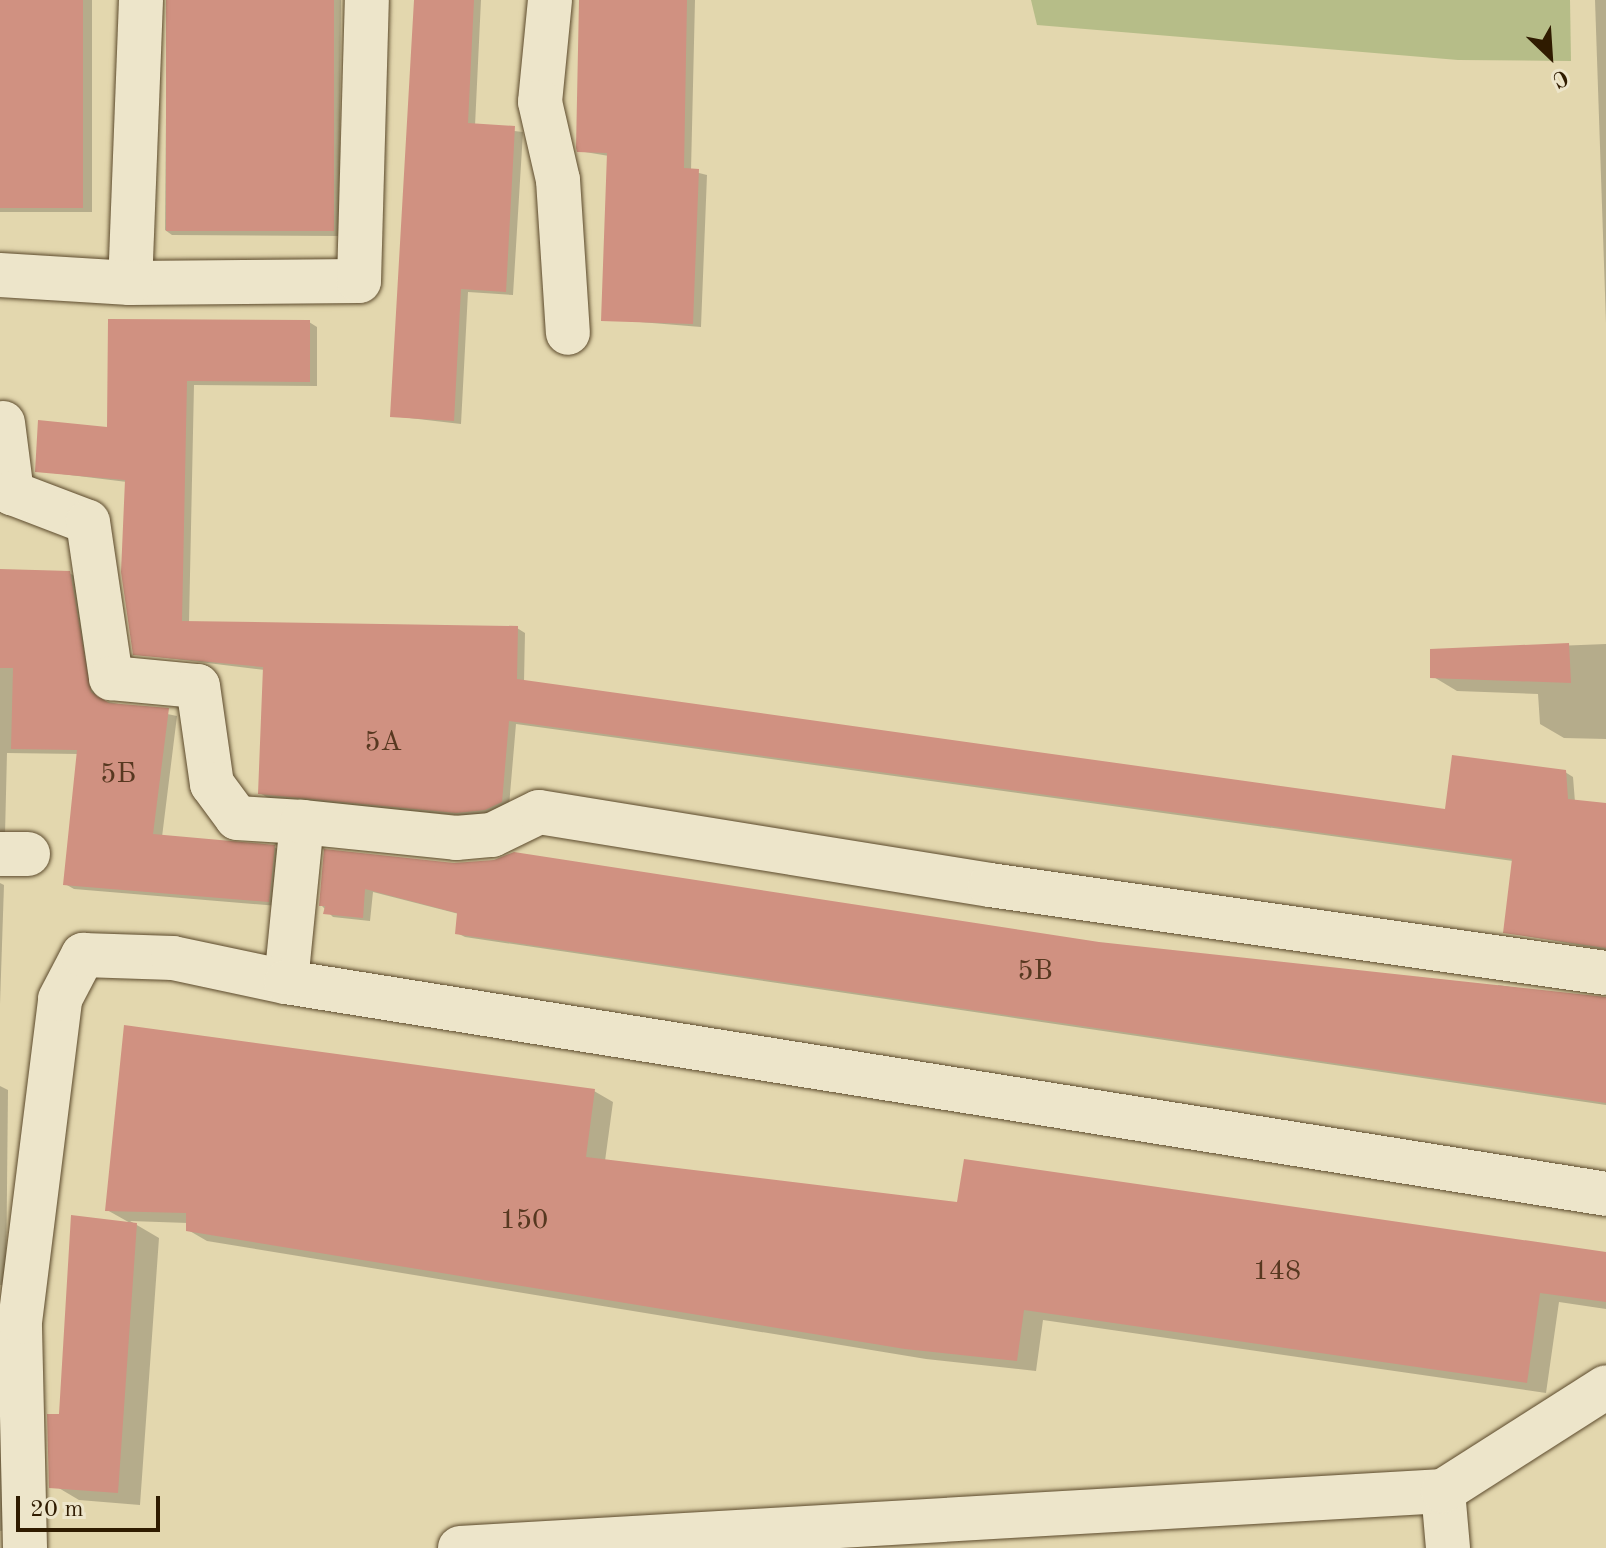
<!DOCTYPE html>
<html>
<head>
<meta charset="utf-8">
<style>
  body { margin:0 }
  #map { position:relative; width:1606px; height:1548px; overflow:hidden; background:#e3d7ae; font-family:"Old Standard TT",serif }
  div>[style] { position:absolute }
  .green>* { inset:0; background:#b6bd88 }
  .shadow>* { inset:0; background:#0003; transform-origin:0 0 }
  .building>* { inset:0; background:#d09181; transform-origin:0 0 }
  .roads { filter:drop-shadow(0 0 2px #5c4a2c) drop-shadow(0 0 2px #5c4a2c) }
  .minor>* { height:44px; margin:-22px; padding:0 22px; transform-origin:22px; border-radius:22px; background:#ede5ca }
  span { translate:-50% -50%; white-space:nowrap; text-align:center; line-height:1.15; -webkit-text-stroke:7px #ede5ca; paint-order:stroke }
  .number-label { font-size:28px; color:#573820 }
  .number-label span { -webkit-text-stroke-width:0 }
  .north { position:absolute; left:1510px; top:16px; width:80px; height:80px; -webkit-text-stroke:6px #ede5ca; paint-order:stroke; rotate:155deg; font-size:22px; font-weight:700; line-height:32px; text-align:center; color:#2f1b00 }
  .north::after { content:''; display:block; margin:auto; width:28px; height:36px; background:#2f1b00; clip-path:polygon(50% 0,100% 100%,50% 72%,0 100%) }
  .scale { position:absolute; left:16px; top:1496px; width:144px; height:36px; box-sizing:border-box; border:4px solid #2f1b00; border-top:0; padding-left:10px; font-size:24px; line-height:28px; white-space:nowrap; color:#2f1b00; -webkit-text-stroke:6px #ede5ca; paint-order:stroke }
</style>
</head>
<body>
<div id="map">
  <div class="green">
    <div style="clip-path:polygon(1031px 0,1570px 0,1571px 61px,1458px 60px,1037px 25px)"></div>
  </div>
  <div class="shadow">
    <div style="left:0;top:0;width:92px;height:212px"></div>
    <div style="clip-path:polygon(167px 0,341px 0,339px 236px,172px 235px,165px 230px)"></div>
    <div style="clip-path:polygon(416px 0,481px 0,475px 126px,523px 132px,513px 295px,468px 292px,461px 424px,392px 416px)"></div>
    <div style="clip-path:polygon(581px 0,695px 0,691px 171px,707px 175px,701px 327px,603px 319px,609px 156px,579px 151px)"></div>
    <div style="clip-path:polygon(1595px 0,1606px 0,1606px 323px)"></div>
    <div style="clip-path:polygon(110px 321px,309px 322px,317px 327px,317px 386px,194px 385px,189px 623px,517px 628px,525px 633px,524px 682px,1447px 811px,1565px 772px,1573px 777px,1575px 802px,1606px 805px,1606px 950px,1505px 932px,1513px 861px,516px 724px,509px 806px,494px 814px,466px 816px,268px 798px,260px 793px,265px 670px,135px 654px,127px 482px,37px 471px,108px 429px)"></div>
    <div style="clip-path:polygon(0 571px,69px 573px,79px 578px,99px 700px,177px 716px,162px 837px,274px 847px,283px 852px,278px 906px,74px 889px,65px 884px,79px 754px,7px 753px,5px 835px,0 838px)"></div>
    <div style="clip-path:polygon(1606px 644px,1606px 739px,1564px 738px,1540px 724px,1538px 694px,1457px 691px,1432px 676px,1432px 651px)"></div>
    <div style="clip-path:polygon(326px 852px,1498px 991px,1498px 985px,1606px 1002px,1606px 1105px,465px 937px,457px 933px,459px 914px,373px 892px,370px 921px,333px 917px,321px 905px)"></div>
    <div style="clip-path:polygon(0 883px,4px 885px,0 1004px)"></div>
    <div style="clip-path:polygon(0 1086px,8px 1090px,6px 1285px,0 1285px)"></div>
    <div style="clip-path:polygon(594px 1091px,613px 1102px,605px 1161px,959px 1204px,1606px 1254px,1606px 1309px,1559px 1302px,1546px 1393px,1043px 1320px,1036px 1371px,926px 1359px,207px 1241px,188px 1230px,188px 1223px,130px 1221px,159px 1238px,140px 1505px,79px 1500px,57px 1487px,132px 1224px,107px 1210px)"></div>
    <div style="clip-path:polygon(0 1420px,7px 1423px,9px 1530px,0 1531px)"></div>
  </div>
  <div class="building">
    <div style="left:0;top:0;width:83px;height:208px"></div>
    <div style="left:166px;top:0;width:168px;height:231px"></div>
    <div style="clip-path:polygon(414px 0,474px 0,468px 123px,515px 126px,506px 292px,461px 289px,454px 421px,390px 417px)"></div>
    <div style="clip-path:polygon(579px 0,687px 0,684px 168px,699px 169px,693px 324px,601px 321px,607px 153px,577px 152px,576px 148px)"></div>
    <div style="clip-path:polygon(108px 319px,310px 320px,310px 382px,187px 381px,182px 621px,518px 626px,517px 679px,1445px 809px,1452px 755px,1566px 770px,1568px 799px,1606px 803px,1606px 948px,1503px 933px,1512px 859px,509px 721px,502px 802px,485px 810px,456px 813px,258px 794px,263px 667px,133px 655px,121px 572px,125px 480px,35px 472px,38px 420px,107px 427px)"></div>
    <div style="clip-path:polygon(0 569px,70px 571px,91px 692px,109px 703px,169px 708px,153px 834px,275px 845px,269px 902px,63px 885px,77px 750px,11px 749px,13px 668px,0 668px)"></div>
    <div style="clip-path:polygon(1569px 643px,1571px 683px,1430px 678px,1430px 649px)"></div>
    <div style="clip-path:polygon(324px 849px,454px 863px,494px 860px,514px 852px,1099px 942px,1606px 997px,1606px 1103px,455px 934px,457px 913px,365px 889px,363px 918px,323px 914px,325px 906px,319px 906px)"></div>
    <div style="clip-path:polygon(124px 1025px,595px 1089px,586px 1157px,957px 1202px,964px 1159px,1606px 1252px,1606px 1302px,1540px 1293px,1527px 1383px,1024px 1310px,1017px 1361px,905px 1349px,186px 1231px,186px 1213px,105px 1211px)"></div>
    <div style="clip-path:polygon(71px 1215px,137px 1223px,118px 1493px,49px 1488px,47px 1414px,59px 1414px)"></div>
  </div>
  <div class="roads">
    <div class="minor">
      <div style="left:141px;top:0;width:283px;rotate:92.2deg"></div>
      <div style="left:130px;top:283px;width:229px;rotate:-0.5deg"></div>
      <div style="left:359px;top:281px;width:281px;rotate:-88.4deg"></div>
      <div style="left:550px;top:0;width:102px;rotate:95.6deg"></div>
      <div style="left:540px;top:102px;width:80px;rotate:77deg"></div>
      <div style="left:558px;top:180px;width:153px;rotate:86.3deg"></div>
      <div style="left:0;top:275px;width:130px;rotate:3.5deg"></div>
      <div style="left:3px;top:423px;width:71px;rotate:82.7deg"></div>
      <div style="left:12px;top:493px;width:81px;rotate:20.9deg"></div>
      <div style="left:88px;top:522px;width:158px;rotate:81.6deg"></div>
      <div style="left:111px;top:678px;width:87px;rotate:5.3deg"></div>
      <div style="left:198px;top:686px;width:99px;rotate:81.9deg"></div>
      <div style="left:212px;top:784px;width:42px;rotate:53.7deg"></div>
      <div style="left:237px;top:818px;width:65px;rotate:3.5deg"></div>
      <div style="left:0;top:854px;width:28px"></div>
      <div style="left:286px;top:982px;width:161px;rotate:-84.3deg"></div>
      <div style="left:302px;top:822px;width:155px;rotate:5.9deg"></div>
      <div style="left:456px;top:838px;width:36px;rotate:-5deg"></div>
      <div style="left:492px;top:835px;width:52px;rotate:-26.1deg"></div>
      <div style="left:539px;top:812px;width:457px;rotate:9.2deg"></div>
      <div style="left:990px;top:885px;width:622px;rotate:8.13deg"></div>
      <div style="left:1443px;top:1491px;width:57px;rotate:85deg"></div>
      <div style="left:25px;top:1548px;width:226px;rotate:-91.3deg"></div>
      <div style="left:20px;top:1322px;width:325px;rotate:-82.9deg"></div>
      <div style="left:60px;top:999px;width:50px;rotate:-62.4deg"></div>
      <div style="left:83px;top:955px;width:90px;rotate:1.9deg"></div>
      <div style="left:173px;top:958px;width:116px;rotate:12deg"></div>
      <div style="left:286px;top:982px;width:1337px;rotate:9.12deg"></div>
      <div style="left:460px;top:1548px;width:985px;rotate:-3.32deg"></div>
      <div style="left:1443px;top:1491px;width:193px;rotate:-32.5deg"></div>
    </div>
  </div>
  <div class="number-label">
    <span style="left:383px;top:743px">5А</span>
    <span style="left:118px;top:775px">5Б</span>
    <span style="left:1035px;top:972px">5В</span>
    <span style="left:524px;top:1221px">150</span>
    <span style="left:1277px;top:1272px">148</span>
  </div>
  <div class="north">С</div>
  <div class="scale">20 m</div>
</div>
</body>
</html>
